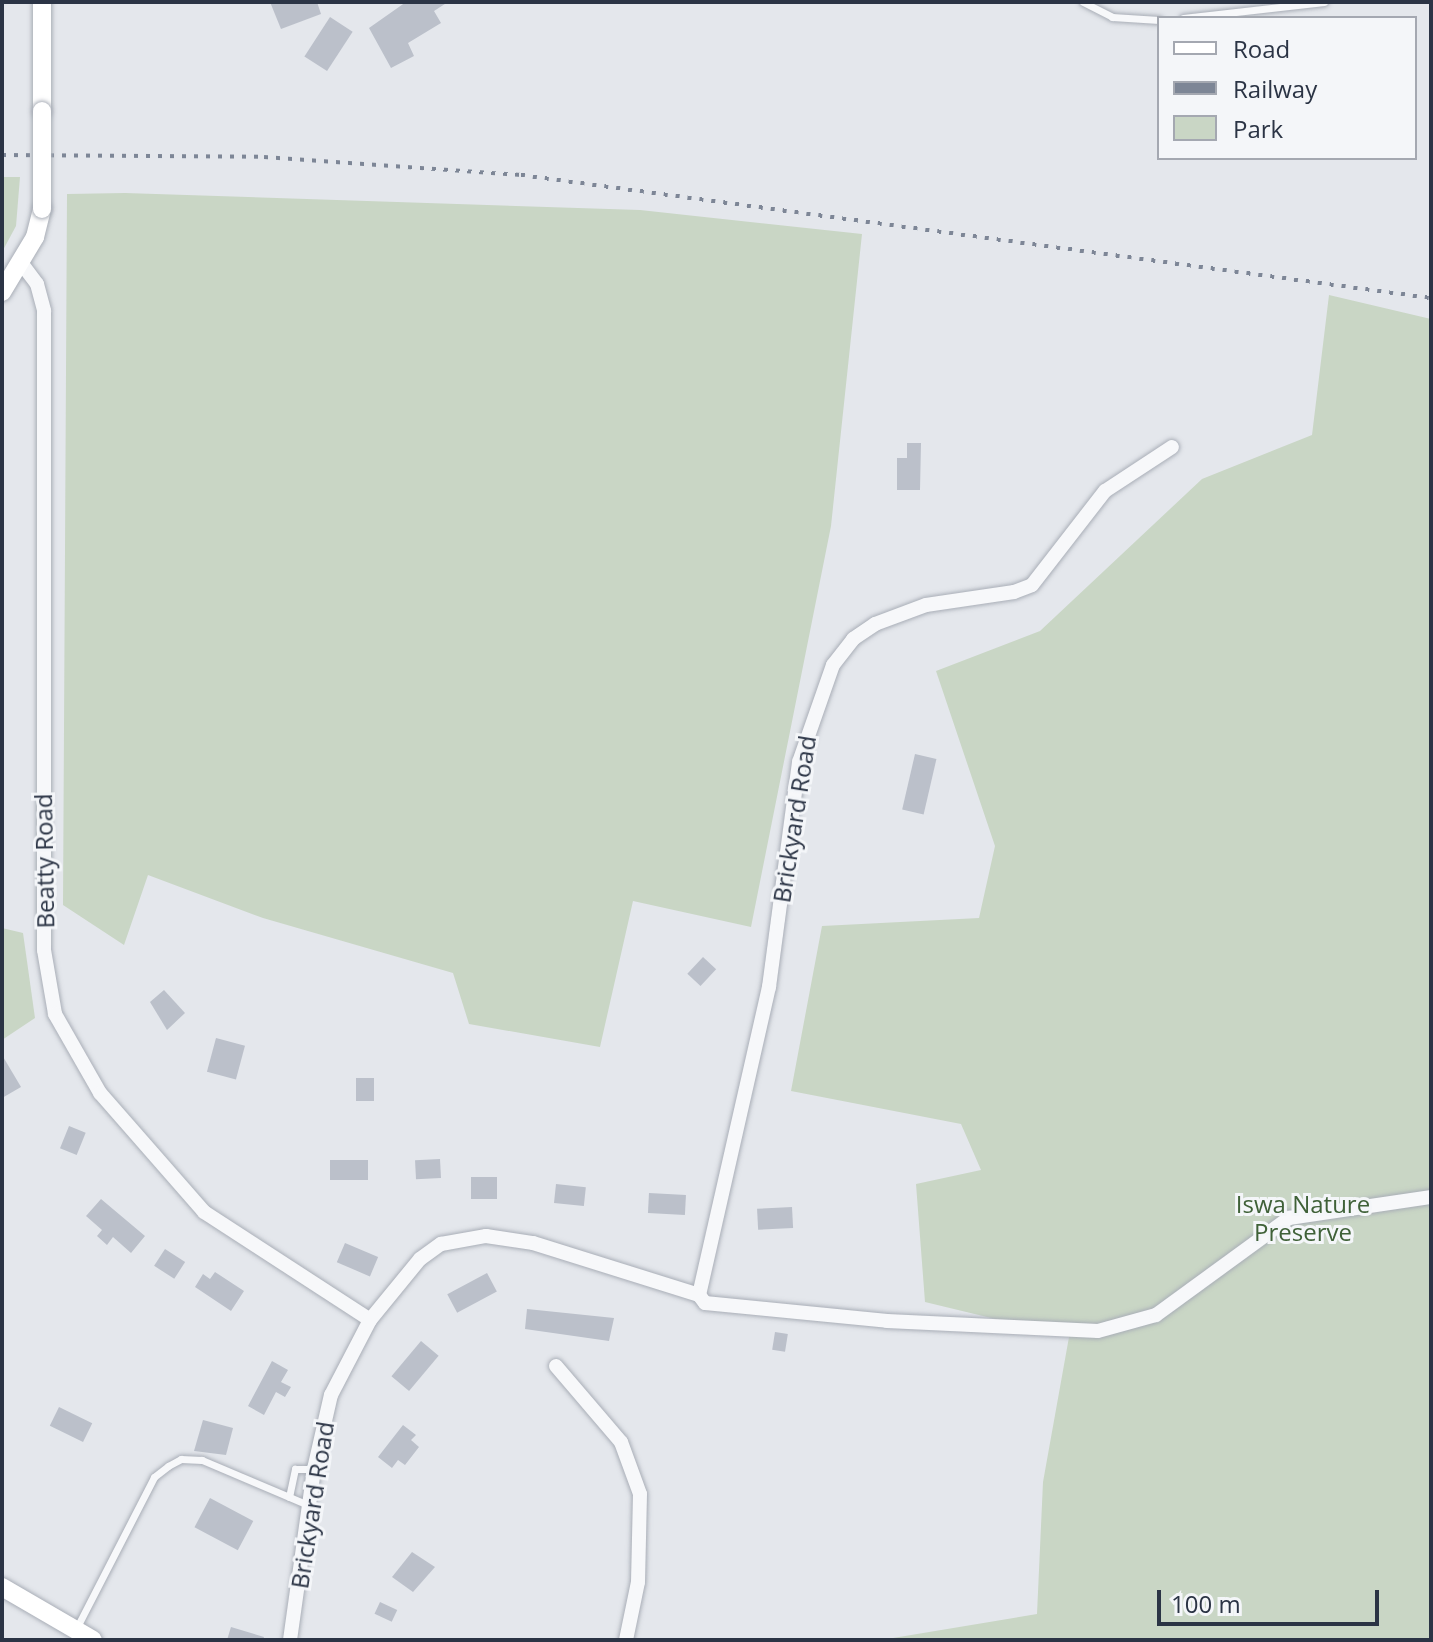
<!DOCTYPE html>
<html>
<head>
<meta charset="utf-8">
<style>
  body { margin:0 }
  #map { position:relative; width:1433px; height:1642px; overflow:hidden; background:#e4e7ec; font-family:"Open Sans",sans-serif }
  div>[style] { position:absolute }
  .green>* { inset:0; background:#c9d6c5 }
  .building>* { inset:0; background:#bbc0ca; transform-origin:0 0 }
  .roads { filter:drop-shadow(0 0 2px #a9aeb7) drop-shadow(0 0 2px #a9aeb7) }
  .lane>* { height:7px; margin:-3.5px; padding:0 3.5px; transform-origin:3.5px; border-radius:3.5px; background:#f7f8fa }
  .street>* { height:14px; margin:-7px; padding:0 7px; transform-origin:7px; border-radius:7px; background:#f7f8fa }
  .secondary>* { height:18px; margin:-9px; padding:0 9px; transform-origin:9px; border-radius:9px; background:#fff }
  .rail>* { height:4px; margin-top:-2px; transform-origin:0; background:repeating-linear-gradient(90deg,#7d8696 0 4px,transparent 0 12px) }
  .bridges { filter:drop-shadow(0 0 2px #a9aeb7) drop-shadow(0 0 2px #a9aeb7) }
  .secondary-bridge>* { height:18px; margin:-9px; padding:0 9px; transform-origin:9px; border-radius:9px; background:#fff }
  span { translate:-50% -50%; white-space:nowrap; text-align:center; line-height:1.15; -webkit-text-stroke:6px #f4f6f9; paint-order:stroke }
  .street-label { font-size:24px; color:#2b3445 }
  .park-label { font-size:24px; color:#3f6138 }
  .frame { position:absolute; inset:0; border:4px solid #2b3445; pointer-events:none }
  .legend { position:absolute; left:1157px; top:16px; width:260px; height:144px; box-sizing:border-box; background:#f4f6f9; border:2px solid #a4a8b1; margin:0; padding:10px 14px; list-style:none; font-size:24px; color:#2b3445 }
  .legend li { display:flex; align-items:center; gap:16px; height:40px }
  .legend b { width:40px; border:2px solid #a4a8b1 }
  .scale { position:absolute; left:1157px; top:1590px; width:222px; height:36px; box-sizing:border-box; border:4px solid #2b3445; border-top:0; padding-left:10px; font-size:24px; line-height:28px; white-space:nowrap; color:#2b3445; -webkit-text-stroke:6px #f4f6f9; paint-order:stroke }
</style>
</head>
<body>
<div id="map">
  <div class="green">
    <div style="clip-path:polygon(2px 177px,20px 177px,16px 226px,2px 252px)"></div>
    <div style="clip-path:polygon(125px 193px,640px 210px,862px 234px,831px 526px,751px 927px,633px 901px,600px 1047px,469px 1024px,453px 973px,263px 918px,148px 875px,124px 945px,63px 905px,67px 194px)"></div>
    <div style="clip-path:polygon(1329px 295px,1431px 319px,1431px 1640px,881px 1640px,1037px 1614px,1043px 1482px,1069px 1337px,925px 1302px,916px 1184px,981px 1170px,961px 1124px,791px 1091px,822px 926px,979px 918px,995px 846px,936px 671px,1040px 631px,1202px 479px,1312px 435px)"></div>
    <div style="clip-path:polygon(2px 928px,23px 933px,35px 1018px,2px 1040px)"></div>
  </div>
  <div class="building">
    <div style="clip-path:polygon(270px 2px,317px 2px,321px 14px,281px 29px)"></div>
    <div style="clip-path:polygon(406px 2px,448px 2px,434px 11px,441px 23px,408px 43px,414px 56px,391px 68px,369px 28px)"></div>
    <div style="left:330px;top:17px;width:27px;height:47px;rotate:33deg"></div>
    <div style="clip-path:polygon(907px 443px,921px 443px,920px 490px,897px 490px,897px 458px,907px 458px)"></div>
    <div style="left:915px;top:754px;width:22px;height:57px;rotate:13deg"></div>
    <div style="left:703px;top:957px;width:18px;height:23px;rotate:43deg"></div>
    <div style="clip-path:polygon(164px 990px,185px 1013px,167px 1030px,150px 1002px)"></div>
    <div style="left:216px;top:1038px;width:30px;height:35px;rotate:15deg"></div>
    <div style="clip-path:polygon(2px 1055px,21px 1087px,2px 1098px)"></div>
    <div style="left:356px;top:1078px;width:18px;height:23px"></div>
    <div style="left:69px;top:1126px;width:18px;height:24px;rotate:22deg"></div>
    <div style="left:440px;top:1159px;width:19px;height:25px;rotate:87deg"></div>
    <div style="left:368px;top:1160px;width:20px;height:38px;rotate:90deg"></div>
    <div style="left:471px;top:1177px;width:26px;height:22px"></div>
    <div style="left:556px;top:1184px;width:30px;height:19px;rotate:6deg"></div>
    <div style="left:649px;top:1193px;width:37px;height:20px;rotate:3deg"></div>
    <div style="clip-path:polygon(101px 1199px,145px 1236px,131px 1253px,113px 1237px,107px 1245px,97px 1236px,102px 1230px,86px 1216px)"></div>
    <div style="left:792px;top:1207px;width:21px;height:35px;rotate:87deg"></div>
    <div style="left:345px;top:1243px;width:36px;height:21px;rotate:23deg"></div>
    <div style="left:165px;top:1249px;width:24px;height:20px;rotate:33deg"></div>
    <div style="clip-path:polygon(215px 1272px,244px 1291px,231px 1311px,195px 1287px,203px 1274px,210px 1279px)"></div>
    <div style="left:487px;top:1273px;width:21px;height:45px;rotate:62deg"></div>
    <div style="clip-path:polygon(527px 1309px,614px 1318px,609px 1341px,525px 1329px)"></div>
    <div style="left:775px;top:1332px;width:13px;height:18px;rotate:9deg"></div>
    <div style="left:421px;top:1341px;width:23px;height:46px;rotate:40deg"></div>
    <div style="clip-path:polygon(272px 1361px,288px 1370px,281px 1382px,291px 1387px,285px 1397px,276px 1392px,264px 1415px,248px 1406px)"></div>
    <div style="left:59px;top:1407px;width:37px;height:21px;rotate:26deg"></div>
    <div style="clip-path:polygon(203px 1420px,233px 1428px,226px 1455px,194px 1451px)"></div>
    <div style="clip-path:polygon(403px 1425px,416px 1435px,411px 1440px,419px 1447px,405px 1465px,398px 1460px,392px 1468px,378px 1457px)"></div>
    <div style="left:210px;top:1498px;width:49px;height:33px;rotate:28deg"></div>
    <div style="clip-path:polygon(412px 1552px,435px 1567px,413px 1592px,392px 1577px)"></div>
    <div style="left:380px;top:1602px;width:19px;height:13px;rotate:25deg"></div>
    <div style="clip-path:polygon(231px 1627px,264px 1637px,263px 1640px,227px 1640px)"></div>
  </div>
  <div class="roads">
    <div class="lane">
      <div style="left:1083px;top:2px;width:33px;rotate:27deg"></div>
      <div style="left:1112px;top:17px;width:47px;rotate:3.7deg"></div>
      <div style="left:1183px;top:18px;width:142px;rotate:-6.5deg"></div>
      <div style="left:289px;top:1497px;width:29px;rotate:-78deg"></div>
      <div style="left:295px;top:1469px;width:19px"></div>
      <div style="left:76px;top:1629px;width:171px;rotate:-62.8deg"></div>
      <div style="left:154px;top:1477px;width:18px;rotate:-38deg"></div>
      <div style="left:168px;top:1466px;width:15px;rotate:-28deg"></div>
      <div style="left:181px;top:1459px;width:21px;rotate:3deg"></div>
      <div style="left:202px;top:1460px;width:115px;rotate:23deg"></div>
    </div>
    <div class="street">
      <div style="left:22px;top:264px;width:25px;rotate:53deg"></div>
      <div style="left:37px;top:284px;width:28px;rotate:75deg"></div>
      <div style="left:44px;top:311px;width:639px;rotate:90deg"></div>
      <div style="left:44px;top:950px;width:65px;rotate:80.2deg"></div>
      <div style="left:55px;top:1014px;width:91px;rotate:60.3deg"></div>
      <div style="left:100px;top:1093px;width:158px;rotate:48.8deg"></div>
      <div style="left:204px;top:1212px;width:198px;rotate:33deg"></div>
      <div style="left:699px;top:1295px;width:316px;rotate:-77.2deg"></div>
      <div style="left:769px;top:987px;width:227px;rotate:-82.4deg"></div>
      <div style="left:799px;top:762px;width:103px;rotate:-70.7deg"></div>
      <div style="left:833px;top:665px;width:33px;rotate:-52deg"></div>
      <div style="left:853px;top:639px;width:27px;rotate:-34deg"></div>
      <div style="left:875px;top:624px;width:54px;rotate:-20.4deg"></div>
      <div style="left:926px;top:605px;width:89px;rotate:-8.4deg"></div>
      <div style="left:1014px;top:592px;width:19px;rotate:-21deg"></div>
      <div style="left:1032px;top:585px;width:119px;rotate:-52.2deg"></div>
      <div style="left:1105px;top:491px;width:80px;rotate:-33.3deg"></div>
      <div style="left:556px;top:1366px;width:100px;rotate:49.5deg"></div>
      <div style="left:621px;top:1442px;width:55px;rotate:69.9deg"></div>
      <div style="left:640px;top:1494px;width:88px;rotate:91.3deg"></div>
      <div style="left:638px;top:1582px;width:59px;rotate:101.7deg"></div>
      <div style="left:290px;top:1640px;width:173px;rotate:-82deg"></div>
      <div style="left:314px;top:1469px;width:76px;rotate:-77.1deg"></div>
      <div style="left:331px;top:1395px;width:85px;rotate:-62.5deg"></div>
      <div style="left:370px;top:1320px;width:79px;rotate:-50.7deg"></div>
      <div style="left:420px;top:1259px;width:26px;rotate:-36deg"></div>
      <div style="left:441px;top:1244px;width:46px;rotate:-10.1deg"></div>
      <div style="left:486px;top:1236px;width:48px;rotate:8.5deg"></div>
      <div style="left:533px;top:1243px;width:174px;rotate:17.4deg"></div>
      <div style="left:699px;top:1295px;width:10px;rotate:53deg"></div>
      <div style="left:705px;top:1303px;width:183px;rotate:5.6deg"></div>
      <div style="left:887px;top:1321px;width:211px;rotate:2.7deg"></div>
      <div style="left:1098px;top:1331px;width:60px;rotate:-15.4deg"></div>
      <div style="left:1156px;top:1315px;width:165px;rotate:-36.1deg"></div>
      <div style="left:1289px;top:1218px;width:144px;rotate:-8.4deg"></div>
    </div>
    <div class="secondary">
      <div style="left:42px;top:111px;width:109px;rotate:-90deg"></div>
      <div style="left:2px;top:292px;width:64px;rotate:-59deg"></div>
      <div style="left:35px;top:237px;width:29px;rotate:-76deg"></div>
      <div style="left:2px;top:1587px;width:105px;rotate:30.2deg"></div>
    </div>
  </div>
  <div class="rail">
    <div style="left:2px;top:155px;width:262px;rotate:0.4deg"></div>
    <div style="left:264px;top:157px;width:258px;rotate:4deg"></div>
    <div style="left:521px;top:175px;width:918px;rotate:7.7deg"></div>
  </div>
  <div class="bridges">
    <div class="secondary-bridge">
      <div style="left:42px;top:111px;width:98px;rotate:90deg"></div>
    </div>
  </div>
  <div class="street-label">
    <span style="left:794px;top:819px;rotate:-81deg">Brickyard Road</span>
    <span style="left:44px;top:861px;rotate:-91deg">Beatty Road</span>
    <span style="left:312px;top:1505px;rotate:-81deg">Brickyard Road</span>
  </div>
  <div class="park-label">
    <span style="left:1303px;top:1218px">Iswa Nature<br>Preserve</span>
  </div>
  <div class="frame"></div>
  <ul class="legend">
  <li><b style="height:10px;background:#fff"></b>Road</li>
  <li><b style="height:10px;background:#7d8696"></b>Railway</li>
  <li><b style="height:22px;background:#c9d6c5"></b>Park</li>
  </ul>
  <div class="scale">100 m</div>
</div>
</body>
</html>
